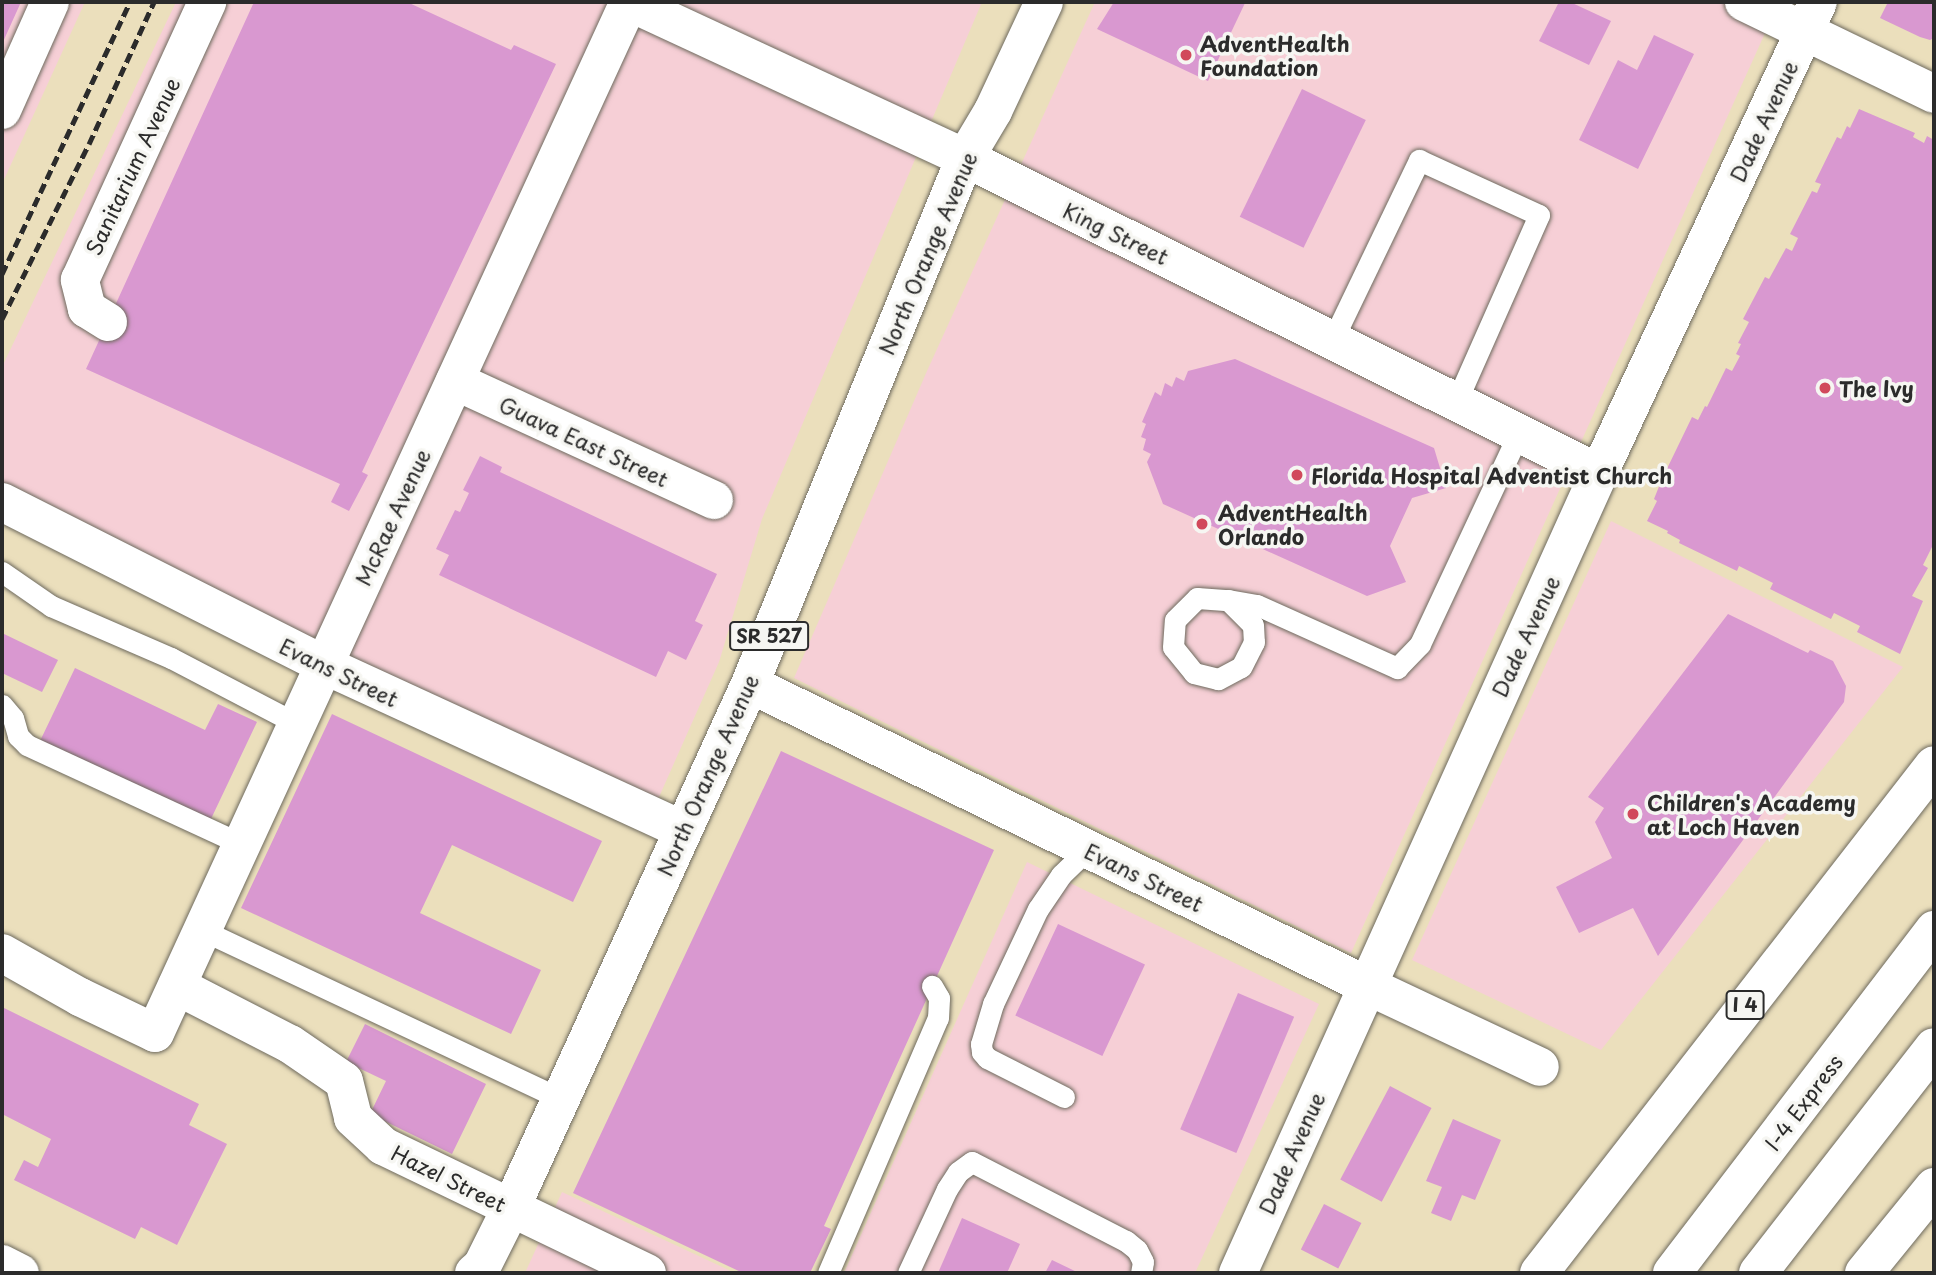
<!DOCTYPE html>
<html>
<head>
<meta charset="utf-8">
<style>
  body { margin:0 }
  #map { position:relative; width:1936px; height:1275px; overflow:hidden; background:#ebdfbc; font-family:"Playpen Sans",sans-serif }
  div>[style] { position:absolute }
  .built>* { inset:0; background:#f6cfd6 }
  .building>* { inset:0; background:#d998d0; transform-origin:0 0 }
  .roads { filter:drop-shadow(0 0 2px #6e6a5e) drop-shadow(0 0 2px #6e6a5e) }
  .service>* { height:21px; margin:-10.5px; padding:0 10.5px; transform-origin:10.5px; border-radius:10.5px; background:#fff }
  .minor>* { height:38px; margin:-19px; padding:0 19px; transform-origin:19px; border-radius:19px; background:#fff }
  .primary>* { height:38px; margin:-19px; padding:0 19px; transform-origin:19px; border-radius:19px; background:#fff }
  .motorway>* { height:38px; margin:-19px; padding:0 19px; transform-origin:19px; border-radius:19px; background:#fff }
  .rail>* { height:5px; margin-top:-2.5px; transform-origin:0; background:repeating-linear-gradient(90deg,#2b2b2b 0 10px,transparent 0 15px) }
  .dots>* { width:19px; height:19px; translate:-50% -50%; box-sizing:border-box; border:4px solid #f6f6f2; border-radius:50% }
  span { translate:-50% -50%; white-space:nowrap; text-align:center; line-height:1.15; -webkit-text-stroke:7px #f6f6f2; paint-order:stroke }
  .shield-label span { padding:2px 5px; background:#f6f6f2; border:2px solid; border-radius:5px; -webkit-text-stroke-width:0 }
  .shield-label { font-size:19px; color:#2b2b2b; font-weight:700 }
  .poi-label { font-size:21px; color:#2b2b2b; font-weight:700 }
  .left { translate:0 -50%; text-align:left }
  .street-label { font-size:21px; color:#2b2b2b }
  .frame { position:absolute; inset:0; border:4px solid #2b2b2b; pointer-events:none }
</style>
</head>
<body>
<div id="map">
  <div class="built">
    <div style="clip-path:polygon(2px 2px,85px 2px,2px 184px)"></div>
    <div style="clip-path:polygon(176px 2px,982px 2px,762px 519px,719px 662px,655px 806px,2px 500px,2px 367px)"></div>
    <div style="clip-path:polygon(1095px 2px,1779px 2px,1351px 953px,794px 678px,927px 371px)"></div>
    <div style="clip-path:polygon(1611px 521px,1903px 667px,1601px 1050px,1412px 960px)"></div>
    <div style="clip-path:polygon(1027px 862px,1319px 1004px,1195px 1273px,844px 1273px)"></div>
    <div style="clip-path:polygon(562px 1192px,735px 1273px,525px 1273px)"></div>
  </div>
  <div class="building">
    <div style="clip-path:polygon(2px 2px,21px 2px,2px 44px)"></div>
    <div style="clip-path:polygon(254px 2px,407px 2px,511px 50px,514px 45px,556px 64px,362px 472px,368px 475px,349px 511px,331px 502px,340px 484px,86px 369px)"></div>
    <div style="clip-path:polygon(1114px 2px,1243px 2px,1245px 3px,1208px 81px,1097px 29px)"></div>
    <div style="clip-path:polygon(1559px 2px,1570px 2px,1611px 21px,1589px 65px,1539px 41px)"></div>
    <div style="clip-path:polygon(1888px 2px,1934px 2px,1934px 38px,1930px 40px,1920px 37px,1880px 18px)"></div>
    <div style="clip-path:polygon(1654px 35px,1694px 54px,1638px 169px,1579px 140px,1618px 60px,1637px 70px)"></div>
    <div style="left:1302px;top:89px;width:71px;height:142px;rotate:26deg"></div>
    <div style="clip-path:polygon(1859px 109px,1915px 133px,1913px 137px,1924px 143px,1927px 136px,1934px 140px,1934px 543px,1923px 565px,1928px 568px,1912px 596px,1923px 601px,1900px 654px,1857px 632px,1860px 626px,1834px 613px,1831px 619px,1770px 589px,1773px 583px,1739px 566px,1737px 571px,1679px 543px,1680px 540px,1667px 533px,1668px 531px,1647px 521px,1657px 501px,1654px 499px,1662px 479px,1692px 417px,1698px 420px,1705px 406px,1707px 407px,1726px 368px,1732px 371px,1740px 356px,1736px 354px,1741px 344px,1738px 343px,1749px 322px,1743px 319px,1765px 277px,1769px 279px,1786px 248px,1792px 251px,1798px 238px,1790px 234px,1812px 191px,1817px 193px,1821px 184px,1815px 182px,1837px 137px,1841px 139px,1847px 126px,1850px 128px)"></div>
    <div style="clip-path:polygon(1235px 359px,1434px 448px,1446px 488px,1412px 498px,1390px 546px,1406px 582px,1367px 596px,1163px 504px,1147px 462px,1151px 454px,1143px 450px,1146px 439px,1141px 437px,1146px 424px,1142px 422px,1155px 392px,1161px 396px,1165px 383px,1172px 387px,1176px 377px,1184px 381px,1188px 371px)"></div>
    <div style="clip-path:polygon(480px 456px,502px 467px,500px 472px,717px 574px,695px 621px,703px 625px,686px 660px,668px 651px,656px 677px,439px 575px,449px 555px,436px 549px,455px 510px,460px 512px,469px 493px,463px 490px)"></div>
    <div style="clip-path:polygon(1728px 614px,1808px 653px,1810px 650px,1833px 661px,1846px 686px,1844px 702px,1658px 956px,1633px 908px,1579px 933px,1556px 887px,1612px 858px,1595px 822px,1604px 808px,1588px 797px)"></div>
    <div style="clip-path:polygon(2px 633px,58px 660px,42px 692px,2px 673px)"></div>
    <div style="clip-path:polygon(75px 668px,205px 730px,218px 704px,257px 722px,210px 821px,40px 741px)"></div>
    <div style="clip-path:polygon(332px 714px,602px 841px,573px 902px,452px 845px,420px 913px,541px 970px,511px 1034px,241px 908px)"></div>
    <div style="clip-path:polygon(781px 751px,994px 850px,824px 1226px,831px 1229px,810px 1273px,743px 1273px,573px 1193px)"></div>
    <div style="left:1058px;top:924px;width:96px;height:101px;rotate:25deg"></div>
    <div style="left:1238px;top:993px;width:61px;height:148px;rotate:23deg"></div>
    <div style="clip-path:polygon(2px 1007px,199px 1104px,189px 1125px,227px 1144px,177px 1245px,141px 1227px,135px 1239px,14px 1180px,24px 1160px,38px 1167px,51px 1139px,2px 1114px)"></div>
    <div style="clip-path:polygon(365px 1024px,486px 1084px,452px 1154px,370px 1114px,386px 1081px,346px 1062px)"></div>
    <div style="left:1390px;top:1086px;width:47px;height:106px;rotate:28deg"></div>
    <div style="clip-path:polygon(1453px 1119px,1501px 1140px,1475px 1200px,1462px 1195px,1451px 1221px,1431px 1213px,1442px 1187px,1426px 1181px)"></div>
    <div style="left:1324px;top:1204px;width:42px;height:51px;rotate:27deg"></div>
    <div style="clip-path:polygon(962px 1218px,1020px 1244px,1007px 1273px,938px 1273px)"></div>
    <div style="clip-path:polygon(1052px 1260px,1079px 1273px,1045px 1273px)"></div>
  </div>
  <div class="roads">
    <div class="service">
      <div style="left:1332px;top:341px;width:201px;rotate:-64.3deg"></div>
      <div style="left:1419px;top:160px;width:132px;rotate:24.6deg"></div>
      <div style="left:1539px;top:215px;width:205px;rotate:113.9deg"></div>
      <div style="left:2px;top:572px;width:60px;rotate:34.8deg"></div>
      <div style="left:51px;top:606px;width:131px;rotate:23.4deg"></div>
      <div style="left:171px;top:658px;width:142px;rotate:27.6deg"></div>
      <div style="left:1228px;top:600px;width:35px;rotate:45deg"></div>
      <div style="left:1253px;top:625px;width:17px;rotate:87deg"></div>
      <div style="left:1254px;top:642px;width:28px;rotate:117deg"></div>
      <div style="left:1241px;top:667px;width:26px;rotate:152deg"></div>
      <div style="left:1218px;top:679px;width:25px;rotate:-166deg"></div>
      <div style="left:1194px;top:673px;width:33px;rotate:-129deg"></div>
      <div style="left:1173px;top:647px;width:27px;rotate:-86deg"></div>
      <div style="left:1175px;top:620px;width:31px;rotate:-45deg"></div>
      <div style="left:1197px;top:598px;width:31px;rotate:4deg"></div>
      <div style="left:1228px;top:600px;width:29px;rotate:10deg"></div>
      <div style="left:1257px;top:605px;width:154px;rotate:24.2deg"></div>
      <div style="left:1397px;top:668px;width:33px;rotate:-46deg"></div>
      <div style="left:1420px;top:644px;width:233px;rotate:-64.9deg"></div>
      <div style="left:2px;top:705px;width:17px;rotate:50deg"></div>
      <div style="left:13px;top:718px;width:19px;rotate:74deg"></div>
      <div style="left:18px;top:736px;width:13px;rotate:45deg"></div>
      <div style="left:27px;top:745px;width:236px;rotate:24.8deg"></div>
      <div style="left:202px;top:930px;width:397px;rotate:25.2deg"></div>
      <div style="left:1064px;top:1097px;width:86px;rotate:-153.1deg"></div>
      <div style="left:987px;top:1058px;width:8px;rotate:-130deg"></div>
      <div style="left:982px;top:1052px;width:8px;rotate:-97deg"></div>
      <div style="left:981px;top:1044px;width:42px;rotate:-73.3deg"></div>
      <div style="left:993px;top:1004px;width:105px;rotate:-64.7deg"></div>
      <div style="left:1038px;top:909px;width:41px;rotate:-55.9deg"></div>
      <div style="left:1061px;top:875px;width:37px;rotate:-44deg"></div>
      <div style="left:828px;top:1273px;width:278px;rotate:-66.7deg"></div>
      <div style="left:938px;top:1018px;width:20px;rotate:-87deg"></div>
      <div style="left:939px;top:998px;width:14px;rotate:-120deg"></div>
      <div style="left:908px;top:1273px;width:93px;rotate:-65.1deg"></div>
      <div style="left:947px;top:1189px;width:20px;rotate:-57deg"></div>
      <div style="left:958px;top:1172px;width:17px;rotate:-36deg"></div>
      <div style="left:972px;top:1162px;width:173px;rotate:27.2deg"></div>
      <div style="left:1126px;top:1241px;width:14px;rotate:39deg"></div>
      <div style="left:1137px;top:1250px;width:13px;rotate:63deg"></div>
      <div style="left:1143px;top:1262px;width:11px;rotate:100deg"></div>
    </div>
    <div class="minor">
      <div style="left:629px;top:2px;width:370px;rotate:24.9deg"></div>
      <div style="left:965px;top:158px;width:708px;rotate:26.42deg"></div>
      <div style="left:1744px;top:2px;width:211px;rotate:25.8deg"></div>
      <div style="left:2px;top:110px;width:118px;rotate:-66deg"></div>
      <div style="left:108px;top:322px;width:25px;rotate:-148deg"></div>
      <div style="left:87px;top:309px;width:30px;rotate:-104deg"></div>
      <div style="left:80px;top:280px;width:306px;rotate:-65.4deg"></div>
      <div style="left:455px;top:381px;width:285px;rotate:24.7deg"></div>
      <div style="left:2px;top:502px;width:361px;rotate:26.8deg"></div>
      <div style="left:324px;top:665px;width:394px;rotate:24.7deg"></div>
      <div style="left:750px;top:684px;width:686px;rotate:26.04deg"></div>
      <div style="left:1366px;top:985px;width:192px;rotate:25.2deg"></div>
      <div style="left:2px;top:953px;width:90px;rotate:29.4deg"></div>
      <div style="left:80px;top:997px;width:83px;rotate:25.6deg"></div>
      <div style="left:155px;top:1033px;width:1135px;rotate:-65.31deg"></div>
      <div style="left:177px;top:986px;width:127px;rotate:27.2deg"></div>
      <div style="left:290px;top:1044px;width:65px;rotate:34.4deg"></div>
      <div style="left:344px;top:1081px;width:38px;rotate:76deg"></div>
      <div style="left:353px;top:1118px;width:41px;rotate:43deg"></div>
      <div style="left:383px;top:1146px;width:293px;rotate:25.7deg"></div>
      <div style="left:2px;top:1264px;width:20px;rotate:27deg"></div>
      <div style="left:1238px;top:1273px;width:878px;rotate:-65.71deg"></div>
      <div style="left:1599px;top:473px;width:519px;rotate:-65.06deg"></div>
    </div>
    <div class="primary">
      <div style="left:474px;top:1273px;width:11px;rotate:-41deg"></div>
      <div style="left:482px;top:1266px;width:65px;rotate:-63.4deg"></div>
      <div style="left:511px;top:1208px;width:576px;rotate:-65.48deg"></div>
      <div style="left:750px;top:684px;width:568px;rotate:-67.77deg"></div>
      <div style="left:965px;top:158px;width:55px;rotate:-59.2deg"></div>
      <div style="left:993px;top:111px;width:120px;rotate:-64.9deg"></div>
    </div>
    <div class="motorway">
      <div style="left:1539px;top:1273px;width:643px;rotate:-52.13deg"></div>
      <div style="left:1672px;top:1273px;width:432px;rotate:-52.6deg"></div>
      <div style="left:1758px;top:1273px;width:286px;rotate:-52.1deg"></div>
      <div style="left:1864px;top:1273px;width:111px;rotate:-50.9deg"></div>
    </div>
  </div>
  <div class="rail">
    <div style="left:2px;top:274px;width:301px;rotate:-64.8deg"></div>
    <div style="left:2px;top:319px;width:195px;rotate:-63.6deg"></div>
    <div style="left:89px;top:144px;width:156px;rotate:-65.4deg"></div>
  </div>
  <div class="dots">
    <div style="left:1186px;top:55px;background:#d1495b"></div>
    <div style="left:1825px;top:388px;background:#d1495b"></div>
    <div style="left:1297px;top:475px;background:#d1495b"></div>
    <div style="left:1202px;top:524px;background:#d1495b"></div>
    <div style="left:1633px;top:814px;background:#d1495b"></div>
  </div>
  <div class="shield-label">
    <span style="left:769px;top:636px">SR 527</span>
    <span style="left:1745px;top:1005px">I 4</span>
  </div>
  <div class="poi-label">
    <span class="left" style="left:1200px;top:55px">AdventHealth<br>Foundation</span>
    <span class="left" style="left:1839px;top:388px">The Ivy</span>
    <span class="left" style="left:1311px;top:475px">Florida Hospital Adventist Church</span>
    <span class="left" style="left:1218px;top:524px">AdventHealth<br>Orlando</span>
    <span class="left" style="left:1647px;top:814px">Children's Academy<br>at Loch Haven</span>
  </div>
  <div class="street-label">
    <span style="left:1763px;top:121px;rotate:-65deg">Dade Avenue</span>
    <span style="left:132px;top:166px;rotate:-65deg">Sanitarium Avenue</span>
    <span style="left:1116px;top:233px;rotate:26deg">King Street</span>
    <span style="left:927px;top:253px;rotate:-67deg">North Orange Avenue</span>
    <span style="left:584px;top:441px;rotate:25deg">Guava East Street</span>
    <span style="left:392px;top:517px;rotate:-65deg">McRae Avenue</span>
    <span style="left:1525px;top:636px;rotate:-65deg">Dade Avenue</span>
    <span style="left:339px;top:672px;rotate:26deg">Evans Street</span>
    <span style="left:707px;top:775px;rotate:-66deg">North Orange Avenue</span>
    <span style="left:1144px;top:877px;rotate:26deg">Evans Street</span>
    <span style="left:1803px;top:1102px;rotate:-53deg">I-4 Express</span>
    <span style="left:1291px;top:1153px;rotate:-66deg">Dade Avenue</span>
    <span style="left:449px;top:1178px;rotate:26deg">Hazel Street</span>
  </div>
  <div class="frame"></div>
</div>
</body>
</html>
